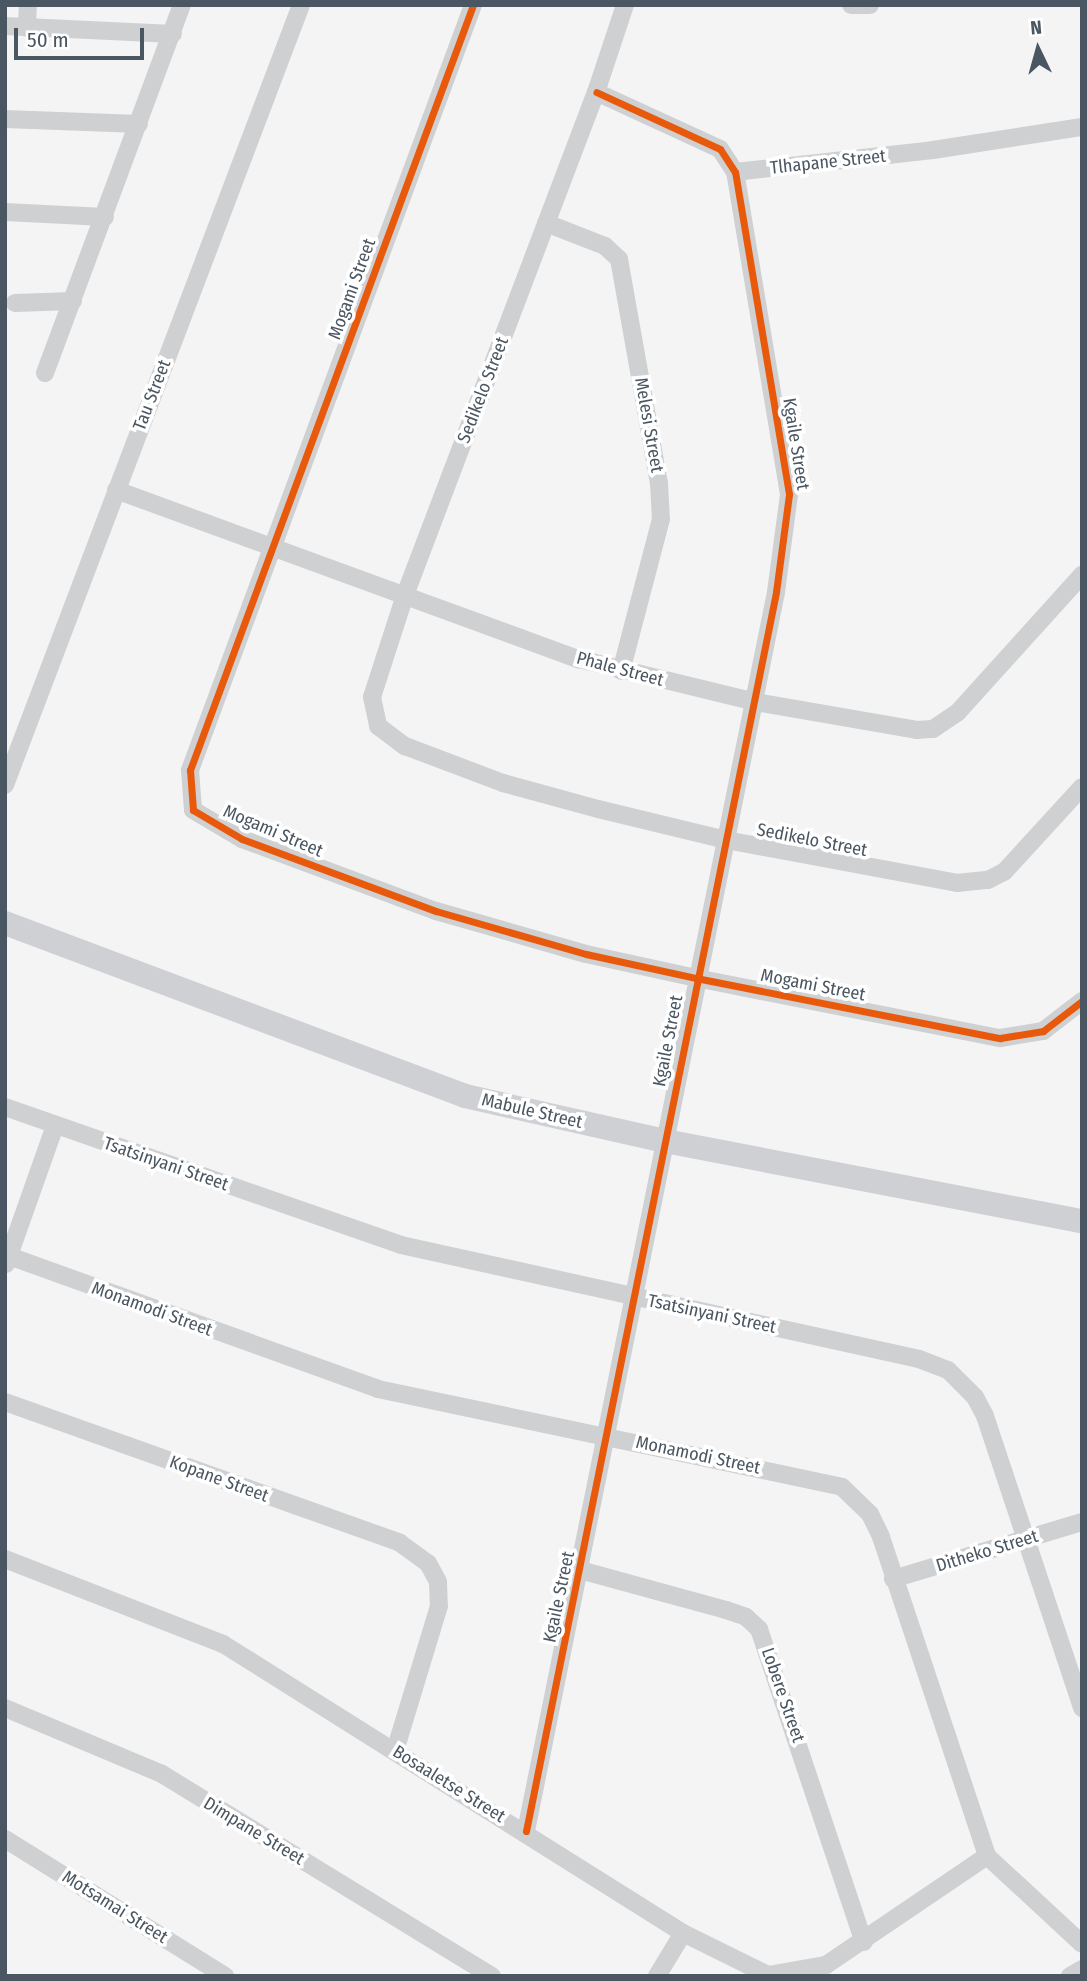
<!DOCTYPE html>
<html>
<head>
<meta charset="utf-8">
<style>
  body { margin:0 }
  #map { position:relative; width:1087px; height:1981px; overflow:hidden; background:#f4f4f4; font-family:"Fira Sans Condensed",sans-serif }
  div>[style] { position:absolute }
  .street>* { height:18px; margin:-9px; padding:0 9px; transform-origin:9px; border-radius:9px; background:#ced0d2 }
  .secondary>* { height:24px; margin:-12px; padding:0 12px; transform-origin:12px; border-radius:12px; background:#ced0d4 }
  .cycleway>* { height:7px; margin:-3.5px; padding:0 3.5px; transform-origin:3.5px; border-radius:3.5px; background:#e8590c }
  span { translate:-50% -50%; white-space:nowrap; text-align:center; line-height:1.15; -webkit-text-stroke:7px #fff; paint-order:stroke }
  .street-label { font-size:18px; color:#4a5661 }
  .frame { position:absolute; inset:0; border:7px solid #4a5661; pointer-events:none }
  .north { position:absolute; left:1003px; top:14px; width:70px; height:70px; -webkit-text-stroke:5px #fff; paint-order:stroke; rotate:355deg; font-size:19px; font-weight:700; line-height:28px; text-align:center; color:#4a5661 }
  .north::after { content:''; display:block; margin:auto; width:24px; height:32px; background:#4a5661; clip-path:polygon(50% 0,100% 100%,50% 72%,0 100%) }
  .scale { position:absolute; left:14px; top:28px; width:130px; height:32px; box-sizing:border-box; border:4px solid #4a5661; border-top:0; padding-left:9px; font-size:21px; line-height:24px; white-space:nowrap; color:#4a5661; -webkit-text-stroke:5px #fff; paint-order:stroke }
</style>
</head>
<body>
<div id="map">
  <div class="street">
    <div style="left:473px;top:5px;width:816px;rotate:110.3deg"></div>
    <div style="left:190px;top:770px;width:40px;rotate:85.7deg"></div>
    <div style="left:193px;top:810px;width:57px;rotate:30.6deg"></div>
    <div style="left:242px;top:839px;width:207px;rotate:20.4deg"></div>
    <div style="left:436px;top:911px;width:156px;rotate:16deg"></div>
    <div style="left:586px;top:954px;width:113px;rotate:12.3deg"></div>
    <div style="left:696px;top:978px;width:310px;rotate:11.2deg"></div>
    <div style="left:1000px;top:1038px;width:44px;rotate:-9.2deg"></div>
    <div style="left:1043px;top:1031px;width:49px;rotate:-37.6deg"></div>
    <div style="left:625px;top:5px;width:92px;rotate:108.4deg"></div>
    <div style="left:596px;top:92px;width:538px;rotate:110.79deg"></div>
    <div style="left:405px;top:595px;width:107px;rotate:107.9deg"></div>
    <div style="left:372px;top:697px;width:30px;rotate:78deg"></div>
    <div style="left:378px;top:726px;width:34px;rotate:37deg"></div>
    <div style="left:405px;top:746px;width:105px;rotate:20.7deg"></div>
    <div style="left:503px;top:783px;width:98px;rotate:15.3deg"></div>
    <div style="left:598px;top:809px;width:132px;rotate:13.6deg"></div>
    <div style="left:726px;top:840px;width:235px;rotate:10.5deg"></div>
    <div style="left:957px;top:883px;width:31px;rotate:-6deg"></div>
    <div style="left:988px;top:880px;width:18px;rotate:-27deg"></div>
    <div style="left:1004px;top:872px;width:115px;rotate:-47.5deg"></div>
    <div style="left:851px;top:5px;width:19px"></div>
    <div style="left:5px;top:26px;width:168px;rotate:2.7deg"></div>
    <div style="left:27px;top:28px;width:23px;rotate:-88deg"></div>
    <div style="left:5px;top:119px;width:134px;rotate:2.1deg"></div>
    <div style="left:735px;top:172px;width:199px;rotate:-6.3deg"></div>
    <div style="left:933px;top:150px;width:151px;rotate:-8.8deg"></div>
    <div style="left:5px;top:212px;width:100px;rotate:2.9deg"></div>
    <div style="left:546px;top:223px;width:63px;rotate:21.3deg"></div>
    <div style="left:605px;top:246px;width:19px;rotate:43deg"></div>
    <div style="left:619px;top:259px;width:228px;rotate:79.9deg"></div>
    <div style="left:659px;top:483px;width:36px;rotate:87deg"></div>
    <div style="left:661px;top:519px;width:157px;rotate:104.7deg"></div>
    <div style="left:15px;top:303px;width:58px;rotate:-2deg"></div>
    <div style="left:45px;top:373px;width:393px;rotate:-69.6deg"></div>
    <div style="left:116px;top:490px;width:493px;rotate:20.1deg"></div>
    <div style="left:579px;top:659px;width:181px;rotate:13.7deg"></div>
    <div style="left:755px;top:702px;width:164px;rotate:9.8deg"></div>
    <div style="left:917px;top:730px;width:16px;rotate:-4deg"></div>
    <div style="left:933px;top:729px;width:30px;rotate:-34deg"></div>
    <div style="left:958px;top:712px;width:185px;rotate:-47.9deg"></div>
    <div style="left:5px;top:785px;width:834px;rotate:-69.22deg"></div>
    <div style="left:5px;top:1107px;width:419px;rotate:19.2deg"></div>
    <div style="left:401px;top:1245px;width:530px;rotate:12.41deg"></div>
    <div style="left:919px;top:1359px;width:31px;rotate:21deg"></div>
    <div style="left:948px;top:1370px;width:38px;rotate:45deg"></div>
    <div style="left:975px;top:1397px;width:21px;rotate:62deg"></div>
    <div style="left:985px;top:1416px;width:308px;rotate:71.6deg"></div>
    <div style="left:9px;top:1256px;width:392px;rotate:19.8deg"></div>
    <div style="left:378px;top:1389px;width:474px;rotate:11.9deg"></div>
    <div style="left:842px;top:1487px;width:39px;rotate:44deg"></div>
    <div style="left:870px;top:1514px;width:25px;rotate:64deg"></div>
    <div style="left:881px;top:1537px;width:336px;rotate:71.6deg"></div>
    <div style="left:987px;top:1856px;width:129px;rotate:42.8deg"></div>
    <div style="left:6px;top:1264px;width:146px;rotate:-70.5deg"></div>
    <div style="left:5px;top:1402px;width:419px;rotate:19.6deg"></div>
    <div style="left:400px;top:1543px;width:34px;rotate:36deg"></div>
    <div style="left:428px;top:1563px;width:21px;rotate:62deg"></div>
    <div style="left:438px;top:1582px;width:24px;rotate:88deg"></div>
    <div style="left:439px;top:1606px;width:152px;rotate:106.9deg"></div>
    <div style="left:5px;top:1559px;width:234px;rotate:21.3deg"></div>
    <div style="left:223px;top:1644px;width:543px;rotate:32.14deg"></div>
    <div style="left:683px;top:1933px;width:95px;rotate:26.3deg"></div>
    <div style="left:768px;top:1975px;width:59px;rotate:-9.8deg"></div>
    <div style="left:826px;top:1965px;width:194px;rotate:-34.1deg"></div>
    <div style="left:580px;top:1570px;width:151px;rotate:15.3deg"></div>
    <div style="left:726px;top:1610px;width:21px;rotate:19deg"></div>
    <div style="left:746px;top:1617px;width:18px;rotate:43deg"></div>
    <div style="left:759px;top:1629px;width:330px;rotate:71.5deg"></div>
    <div style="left:893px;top:1579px;width:197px;rotate:-16.8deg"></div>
    <div style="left:5px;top:1708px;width:170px;rotate:22.8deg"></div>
    <div style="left:162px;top:1774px;width:387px;rotate:31.5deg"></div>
    <div style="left:526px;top:1831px;width:1264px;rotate:-78.59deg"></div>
    <div style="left:776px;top:592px;width:99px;rotate:-82.4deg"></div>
    <div style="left:789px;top:494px;width:326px;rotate:-99.5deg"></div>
    <div style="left:735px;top:172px;width:27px;rotate:-123deg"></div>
    <div style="left:720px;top:149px;width:136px;rotate:-155.3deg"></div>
    <div style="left:5px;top:1839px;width:259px;rotate:31.9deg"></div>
    <div style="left:657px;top:1976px;width:50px;rotate:-58.8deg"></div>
    <div style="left:1070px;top:1976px;width:14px;rotate:-30deg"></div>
  </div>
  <div class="secondary">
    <div style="left:5px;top:923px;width:491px;rotate:20.6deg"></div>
    <div style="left:465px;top:1096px;width:205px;rotate:12.7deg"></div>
    <div style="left:665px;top:1141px;width:425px;rotate:10.9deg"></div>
  </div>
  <div class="cycleway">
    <div style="left:473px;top:5px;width:816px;rotate:110.3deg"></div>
    <div style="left:190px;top:770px;width:40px;rotate:85.7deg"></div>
    <div style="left:193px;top:810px;width:57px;rotate:30.6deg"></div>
    <div style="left:242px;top:839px;width:207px;rotate:20.4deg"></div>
    <div style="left:436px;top:911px;width:156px;rotate:16deg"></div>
    <div style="left:586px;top:954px;width:113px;rotate:12.3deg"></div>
    <div style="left:696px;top:978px;width:310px;rotate:11.2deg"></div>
    <div style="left:1000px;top:1038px;width:44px;rotate:-9.2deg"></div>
    <div style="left:1043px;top:1031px;width:49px;rotate:-37.6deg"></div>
    <div style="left:526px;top:1831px;width:1264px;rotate:-78.59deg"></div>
    <div style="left:776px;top:592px;width:99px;rotate:-82.4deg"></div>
    <div style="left:789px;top:494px;width:326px;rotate:-99.5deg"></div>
    <div style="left:735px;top:172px;width:27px;rotate:-123deg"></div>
    <div style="left:720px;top:149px;width:136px;rotate:-155.3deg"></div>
  </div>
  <div class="street-label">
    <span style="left:828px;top:162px;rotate:-6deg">Tlhapane Street</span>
    <span style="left:352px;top:289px;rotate:-70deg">Mogami Street</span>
    <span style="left:483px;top:390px;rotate:-69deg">Sedikelo Street</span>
    <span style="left:152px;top:395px;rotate:-69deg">Tau Street</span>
    <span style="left:649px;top:425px;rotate:80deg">Melesi Street</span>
    <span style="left:796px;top:444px;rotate:81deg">Kgaile Street</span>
    <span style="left:620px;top:669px;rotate:15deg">Phale Street</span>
    <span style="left:273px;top:831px;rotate:23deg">Mogami Street</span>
    <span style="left:812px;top:840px;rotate:11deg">Sedikelo Street</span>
    <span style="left:813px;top:985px;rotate:11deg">Mogami Street</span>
    <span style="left:668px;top:1041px;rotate:-79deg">Kgaile Street</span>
    <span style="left:532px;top:1111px;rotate:13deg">Mabule Street</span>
    <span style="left:166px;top:1164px;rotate:19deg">Tsatsinyani Street</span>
    <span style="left:152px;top:1309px;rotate:20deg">Monamodi Street</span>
    <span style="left:712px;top:1314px;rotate:12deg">Tsatsinyani Street</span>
    <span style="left:698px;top:1455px;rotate:12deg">Monamodi Street</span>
    <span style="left:219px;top:1479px;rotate:20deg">Kopane Street</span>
    <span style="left:987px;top:1551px;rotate:-17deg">Ditheko Street</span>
    <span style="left:559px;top:1597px;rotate:-78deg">Kgaile Street</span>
    <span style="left:783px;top:1695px;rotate:71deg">Lobere Street</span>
    <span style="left:449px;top:1784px;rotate:32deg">Bosaaletse Street</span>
    <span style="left:254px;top:1831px;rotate:31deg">Dimpane Street</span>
    <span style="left:115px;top:1907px;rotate:32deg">Motsamai Street</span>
  </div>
  <div class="frame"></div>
  <div class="north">N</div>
  <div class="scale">50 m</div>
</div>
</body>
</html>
